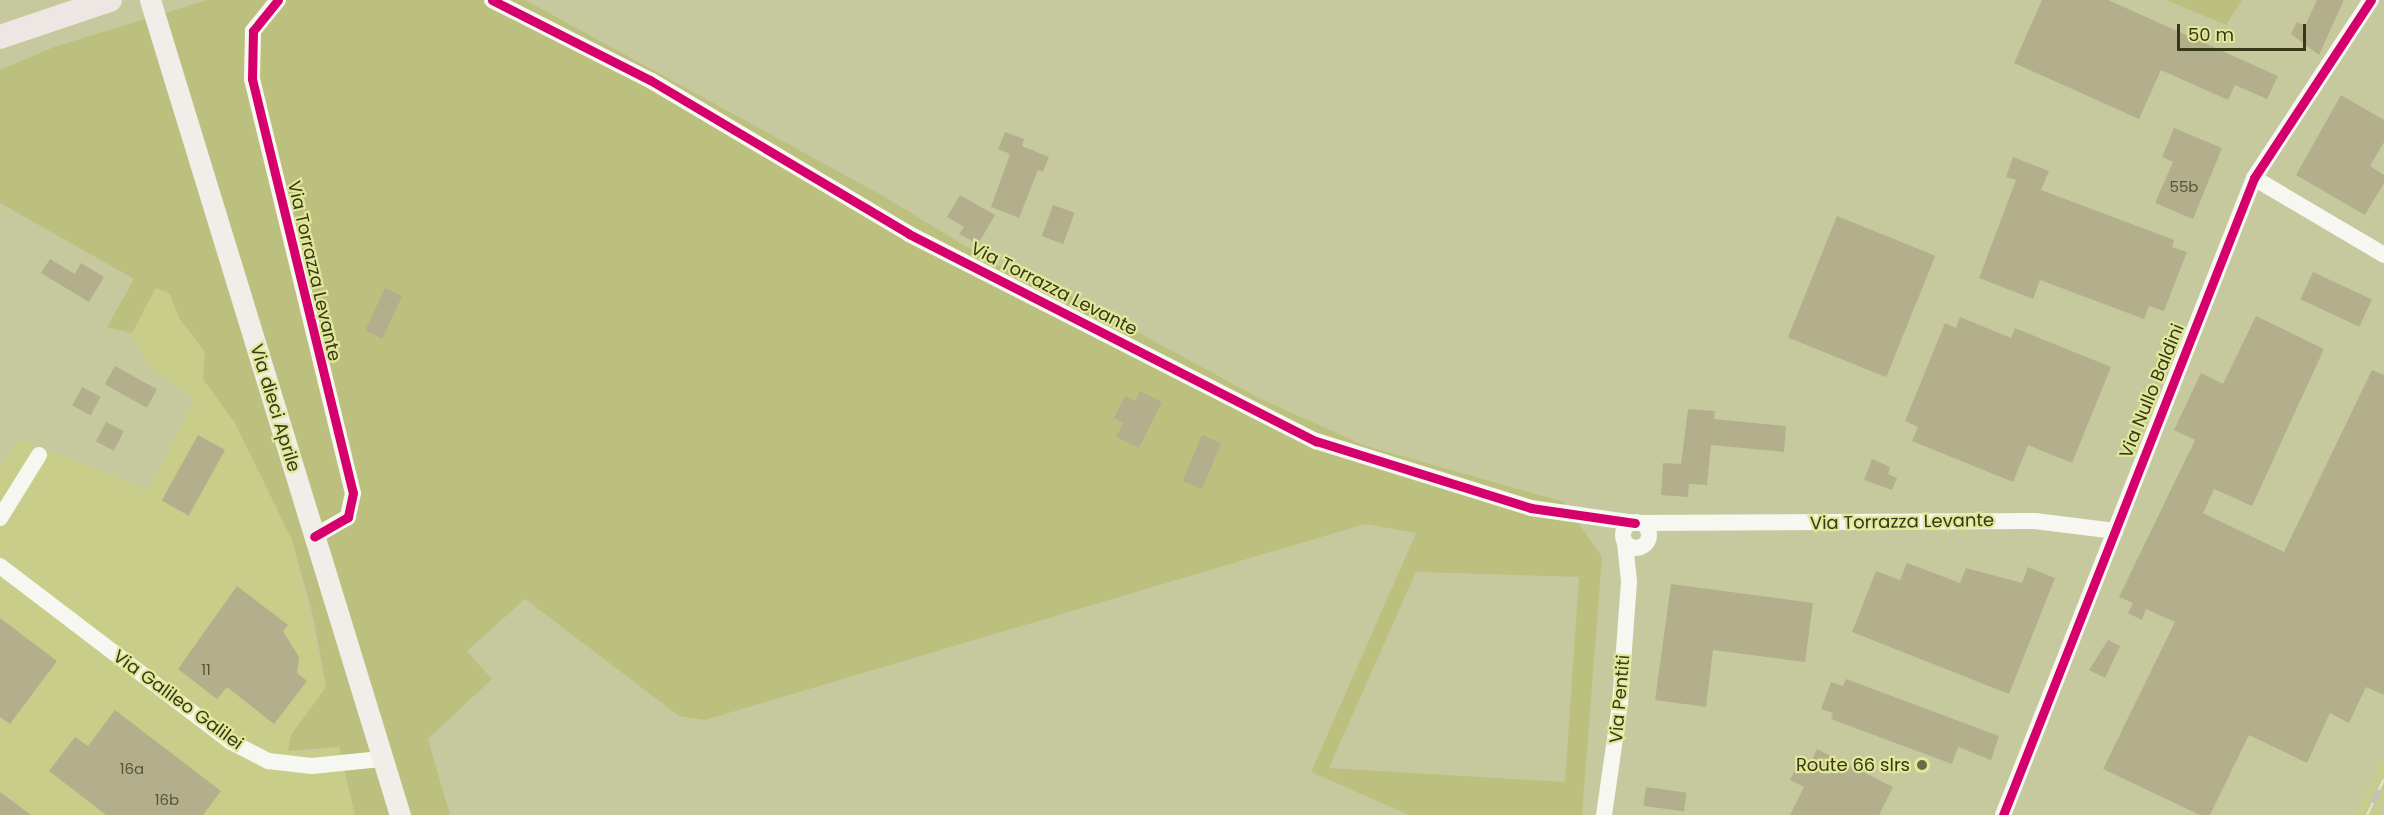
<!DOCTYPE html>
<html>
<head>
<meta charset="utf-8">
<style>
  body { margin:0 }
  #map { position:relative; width:2384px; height:815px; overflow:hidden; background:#c6c99e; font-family:Poppins,sans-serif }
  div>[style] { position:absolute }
  .built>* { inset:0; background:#c9cd8a }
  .green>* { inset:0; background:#bcc07e }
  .building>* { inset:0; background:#b3af8d; transform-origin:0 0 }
  .minor>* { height:16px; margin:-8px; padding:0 8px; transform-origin:8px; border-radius:8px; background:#f6f7f0 }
  .minor>.ring { margin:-8px; padding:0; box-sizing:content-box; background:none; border:16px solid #f6f7f0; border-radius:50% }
  .major>* { height:21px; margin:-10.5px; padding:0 10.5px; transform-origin:10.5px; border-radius:10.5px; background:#f1ede9 }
  .highway>* { height:24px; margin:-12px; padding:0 12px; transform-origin:12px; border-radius:12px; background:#eee6e3 }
  .rail>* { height:7px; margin-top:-3.5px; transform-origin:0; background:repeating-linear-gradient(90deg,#e2e899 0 14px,#c2c3b7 0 28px); box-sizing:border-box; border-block:2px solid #c2c3b7 }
  .cycleway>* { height:9px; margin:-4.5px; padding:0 4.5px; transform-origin:4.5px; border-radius:4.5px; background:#d6006c }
  .dots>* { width:16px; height:16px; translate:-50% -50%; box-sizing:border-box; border:3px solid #e2e899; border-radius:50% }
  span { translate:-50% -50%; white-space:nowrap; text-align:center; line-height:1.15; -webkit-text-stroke:4.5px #e2e899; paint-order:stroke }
  .number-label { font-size:15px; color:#555635 }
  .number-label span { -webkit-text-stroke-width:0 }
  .street-label { font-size:18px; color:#363818 }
  .poi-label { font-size:18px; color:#363818 }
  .right { translate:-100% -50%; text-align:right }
  .scale { position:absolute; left:2177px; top:24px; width:129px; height:27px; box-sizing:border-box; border:3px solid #363818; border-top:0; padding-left:8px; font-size:18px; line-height:21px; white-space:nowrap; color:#363818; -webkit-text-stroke:4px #e2e899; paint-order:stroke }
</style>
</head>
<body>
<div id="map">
  <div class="built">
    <div style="clip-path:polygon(155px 288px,170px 294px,179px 318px,205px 352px,203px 379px,235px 423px,292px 540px,326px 687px,291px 735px,297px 754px,339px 747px,355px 815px,0 815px,0 469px,18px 439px,149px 490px,194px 400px,146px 362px,132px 333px)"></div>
    <div style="clip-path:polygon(2384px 758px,2384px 800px,2377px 815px,2356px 815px)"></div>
  </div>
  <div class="green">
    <div style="clip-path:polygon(evenodd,207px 0,525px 0,883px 196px,997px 265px,1069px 295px,1257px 397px,1363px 445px,1564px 502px,1602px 557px,1582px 815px,1409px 815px,1311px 772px,1416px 533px,1365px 524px,705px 720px,679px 716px,525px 599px,467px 651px,492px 679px,428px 739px,450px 815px,355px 815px,339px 747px,288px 751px,291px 735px,326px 687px,313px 616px,292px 540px,235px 423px,203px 379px,205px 352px,179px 318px,170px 294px,156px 288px,132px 333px,107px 327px,134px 279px,0 203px,0 70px,54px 47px,207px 0,1416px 572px,1579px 577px,1565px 782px,1329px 768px,1416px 572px)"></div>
    <div style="clip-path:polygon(2166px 0,2242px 0,2226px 25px)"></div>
  </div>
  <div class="building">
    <div style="clip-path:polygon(2042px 0,2108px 0,2278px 76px,2267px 99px,2235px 85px,2228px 100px,2161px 70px,2139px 119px,2014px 63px)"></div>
    <div style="clip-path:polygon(2317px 0,2344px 0,2319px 55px,2291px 34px,2297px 22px,2305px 26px)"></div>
    <div style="clip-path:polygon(2341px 95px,2384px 120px,2384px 142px,2370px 166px,2384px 175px,2384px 183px,2365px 215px,2296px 175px)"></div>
    <div style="clip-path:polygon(2174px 128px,2222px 148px,2193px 219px,2155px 203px,2173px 162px,2162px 157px)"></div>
    <div style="clip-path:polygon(1005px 132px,1024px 139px,1022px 146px,1049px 157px,1043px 172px,1038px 170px,1019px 218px,991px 207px,1010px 154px,998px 149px)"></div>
    <div style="clip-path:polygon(2013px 157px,2049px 171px,2041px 190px,2174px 240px,2172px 247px,2187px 252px,2164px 311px,2149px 306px,2144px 319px,2040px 280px,2033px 299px,1979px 278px,2016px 180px,2006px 177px)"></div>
    <div style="clip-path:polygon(960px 195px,995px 215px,978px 244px,959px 234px,964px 227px,947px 217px)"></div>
    <div style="left:1053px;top:205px;width:23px;height:33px;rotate:20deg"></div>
    <div style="left:1837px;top:216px;width:106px;height:131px;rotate:22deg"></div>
    <div style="clip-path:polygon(50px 259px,75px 274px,81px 263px,104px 277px,89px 302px,41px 273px)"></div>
    <div style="left:2313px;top:272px;width:65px;height:30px;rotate:25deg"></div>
    <div style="left:385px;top:288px;width:19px;height:47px;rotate:25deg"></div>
    <div style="clip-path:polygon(2256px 316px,2324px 349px,2252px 506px,2214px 489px,2203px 513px,2284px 552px,2372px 370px,2384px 375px,2384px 695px,2366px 687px,2349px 723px,2330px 713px,2307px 763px,2249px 735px,2210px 815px,2200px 815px,2103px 769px,2175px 622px,2146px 609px,2142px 620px,2128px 613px,2133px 603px,2119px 597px,2195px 440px,2174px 430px,2201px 373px,2223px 384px)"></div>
    <div style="clip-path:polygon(1960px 317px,2011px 338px,2015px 328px,2111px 367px,2072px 463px,2028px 445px,2013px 482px,1912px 441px,1918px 427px,1905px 421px,1945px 323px,1956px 328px)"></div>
    <div style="left:115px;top:366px;width:48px;height:21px;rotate:29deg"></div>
    <div style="left:82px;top:387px;width:21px;height:21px;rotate:28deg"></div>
    <div style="clip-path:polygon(1140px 391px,1162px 402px,1139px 448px,1116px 437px,1123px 423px,1114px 418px,1125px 396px,1135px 401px)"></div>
    <div style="clip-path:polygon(1688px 409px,1715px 411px,1714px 419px,1786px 426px,1784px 452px,1711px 445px,1707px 485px,1689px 484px,1688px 497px,1661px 495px,1663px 463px,1681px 464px)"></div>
    <div style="left:106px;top:422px;width:20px;height:22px;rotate:27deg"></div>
    <div style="left:198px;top:435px;width:31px;height:75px;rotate:29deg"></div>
    <div style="left:1202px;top:435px;width:21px;height:50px;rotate:23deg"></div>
    <div style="clip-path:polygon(1872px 459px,1890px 467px,1888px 474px,1897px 478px,1892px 490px,1864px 480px)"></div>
    <div style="clip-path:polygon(1907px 563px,1960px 583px,1966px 568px,2022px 583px,2028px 567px,2055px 578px,2009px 694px,1852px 632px,1876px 571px,1900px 580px)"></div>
    <div style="clip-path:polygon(1671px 584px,1813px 603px,1805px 662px,1713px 650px,1706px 707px,1655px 700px)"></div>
    <div style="clip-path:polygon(237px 586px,288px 625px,283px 631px,299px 657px,297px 673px,307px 681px,274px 724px,227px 687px,217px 699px,178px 669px)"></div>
    <div style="clip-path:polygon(0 618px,57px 661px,10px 724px,0 717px)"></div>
    <div style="clip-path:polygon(2108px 640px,2120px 646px,2105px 678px,2089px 670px)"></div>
    <div style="clip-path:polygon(1846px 679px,1999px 736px,1991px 760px,1958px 747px,1952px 764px,1831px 719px,1833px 713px,1821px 709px,1831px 682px,1843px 686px)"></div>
    <div style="clip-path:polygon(115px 710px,221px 791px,203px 815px,106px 815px,49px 771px,75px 737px,88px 746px)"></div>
    <div style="clip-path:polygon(1817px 749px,1893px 787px,1879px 815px,1790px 815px,1804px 787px,1790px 780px,1798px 764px,1808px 769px)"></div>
    <div style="left:1646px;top:787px;width:41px;height:19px;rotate:8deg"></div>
    <div style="clip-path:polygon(0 792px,31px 815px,0 815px)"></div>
  </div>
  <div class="minor">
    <div style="left:278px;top:0;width:40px;rotate:129deg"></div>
    <div style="left:253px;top:31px;width:48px;rotate:91.2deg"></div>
    <div style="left:252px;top:79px;width:426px;rotate:76.3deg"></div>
    <div style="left:353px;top:493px;width:25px;rotate:102deg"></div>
    <div style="left:348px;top:517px;width:39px;rotate:150deg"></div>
    <div style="left:492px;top:0;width:177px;rotate:26.9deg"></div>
    <div style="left:650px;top:80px;width:301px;rotate:30.7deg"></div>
    <div style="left:909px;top:234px;width:457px;rotate:27deg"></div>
    <div style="left:1316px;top:441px;width:225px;rotate:17.3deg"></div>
    <div style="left:1531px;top:508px;width:105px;rotate:8.2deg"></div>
    <div style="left:2254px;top:178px;width:151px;rotate:30.6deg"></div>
    <div style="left:0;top:518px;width:74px;rotate:-58.2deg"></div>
    <div class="ring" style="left:1623px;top:522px;width:10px;height:10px"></div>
    <div style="left:1639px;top:523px;width:396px;rotate:-0.3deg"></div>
    <div style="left:2035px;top:521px;width:81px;rotate:7.1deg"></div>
    <div style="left:0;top:566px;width:290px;rotate:37.3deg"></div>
    <div style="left:231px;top:742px;width:42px;rotate:27.2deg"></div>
    <div style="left:268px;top:761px;width:44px;rotate:6.5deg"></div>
    <div style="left:312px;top:766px;width:69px;rotate:-5.8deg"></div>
    <div style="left:1604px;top:815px;width:112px;rotate:-81.8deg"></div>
    <div style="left:1620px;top:704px;width:123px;rotate:-85.8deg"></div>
    <div style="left:1629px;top:581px;width:39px;rotate:-96deg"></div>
    <div style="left:2003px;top:815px;width:685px;rotate:-68.49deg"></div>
    <div style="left:2254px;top:178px;width:213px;rotate:-56.7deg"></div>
  </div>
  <div class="major">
    <div style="left:150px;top:0;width:852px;rotate:72.95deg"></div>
  </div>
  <div class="highway">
    <div style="left:0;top:37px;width:116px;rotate:-18.6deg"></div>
  </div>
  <div class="rail">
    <div style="left:2367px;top:815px;width:40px;rotate:-65deg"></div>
  </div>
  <div class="cycleway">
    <div style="left:278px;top:0;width:40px;rotate:129deg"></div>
    <div style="left:253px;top:31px;width:48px;rotate:91.2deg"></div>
    <div style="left:252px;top:79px;width:426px;rotate:76.3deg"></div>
    <div style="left:353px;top:493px;width:25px;rotate:102deg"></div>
    <div style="left:348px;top:517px;width:39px;rotate:150deg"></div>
    <div style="left:492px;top:0;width:177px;rotate:26.9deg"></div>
    <div style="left:650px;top:80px;width:301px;rotate:30.7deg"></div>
    <div style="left:909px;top:234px;width:457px;rotate:27deg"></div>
    <div style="left:1316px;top:441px;width:225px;rotate:17.3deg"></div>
    <div style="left:1531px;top:508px;width:105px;rotate:8.2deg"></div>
    <div style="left:2003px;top:815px;width:685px;rotate:-68.49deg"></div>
    <div style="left:2254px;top:178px;width:213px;rotate:-56.7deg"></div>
  </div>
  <div class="dots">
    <div style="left:1922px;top:765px;background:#686b47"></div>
  </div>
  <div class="number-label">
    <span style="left:2184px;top:187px">55b</span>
    <span style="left:206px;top:670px">11</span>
    <span style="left:132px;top:769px">16a</span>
    <span style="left:167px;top:800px">16b</span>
  </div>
  <div class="street-label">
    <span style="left:314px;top:271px;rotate:77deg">Via Torrazza Levante</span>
    <span style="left:1054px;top:289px;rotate:27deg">Via Torrazza Levante</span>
    <span style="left:2152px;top:391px;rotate:-68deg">Via Nullo Baldini</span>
    <span style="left:275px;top:408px;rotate:73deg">Via dieci Aprile</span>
    <span style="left:1902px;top:522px;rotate:-1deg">Via Torrazza Levante</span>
    <span style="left:1620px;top:699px;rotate:-85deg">Via Pentiti</span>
    <span style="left:178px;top:700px;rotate:36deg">Via Galileo Galilei</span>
  </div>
  <div class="poi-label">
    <span class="right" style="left:1910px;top:765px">Route 66 slrs</span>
  </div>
  <div class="scale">50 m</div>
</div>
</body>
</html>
